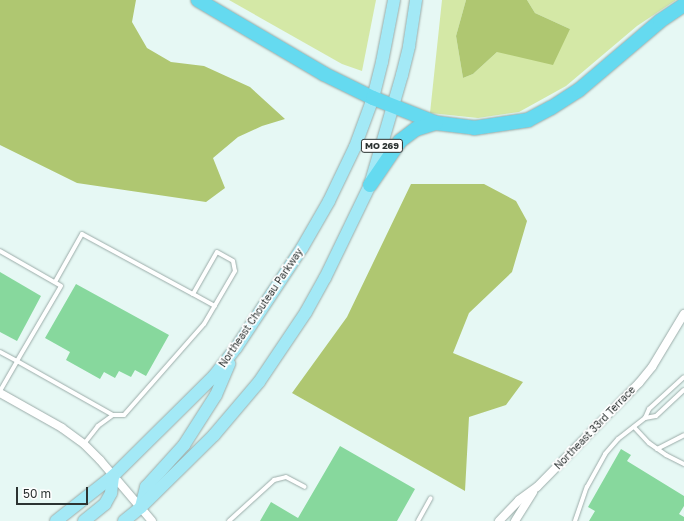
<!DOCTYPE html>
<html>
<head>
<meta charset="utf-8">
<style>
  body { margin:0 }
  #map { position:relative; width:684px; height:521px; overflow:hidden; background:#e6f8f4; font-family:"Golos Text",sans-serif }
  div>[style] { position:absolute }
  .green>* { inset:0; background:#d4e8a6 }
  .forest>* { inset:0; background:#afc771 }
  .building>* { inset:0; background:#87d89d }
  .roads { filter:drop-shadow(0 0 1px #9baca9) drop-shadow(0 0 1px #9baca9) }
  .lane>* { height:4px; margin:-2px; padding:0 2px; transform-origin:2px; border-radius:2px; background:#fff }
  .street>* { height:8px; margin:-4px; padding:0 4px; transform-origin:4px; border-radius:4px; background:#fff }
  .primary>* { height:12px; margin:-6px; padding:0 6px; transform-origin:6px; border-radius:6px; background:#a3e9f6 }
  .highway>* { height:14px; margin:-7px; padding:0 7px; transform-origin:7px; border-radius:7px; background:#65daf0 }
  span { translate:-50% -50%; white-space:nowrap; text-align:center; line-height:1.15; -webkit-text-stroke:3.5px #fff; paint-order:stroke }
  .shield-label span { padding:1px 3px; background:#fff; border:1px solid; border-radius:3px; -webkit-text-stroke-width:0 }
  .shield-label { font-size:9px; color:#2c3332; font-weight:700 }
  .street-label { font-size:10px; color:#2c3332 }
  .scale { position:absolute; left:16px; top:487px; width:72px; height:18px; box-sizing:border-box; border:2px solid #2c3332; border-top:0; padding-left:5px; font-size:12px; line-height:14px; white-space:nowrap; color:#2c3332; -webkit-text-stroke:3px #fff; paint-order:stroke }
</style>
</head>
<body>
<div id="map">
  <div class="green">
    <div style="clip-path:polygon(229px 0,376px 0,362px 71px,342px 64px)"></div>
    <div style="clip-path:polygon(442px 0,466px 0,456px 36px,463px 78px,473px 74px,497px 52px,570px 29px,535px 13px,527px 0,676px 0,637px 26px,566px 86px,519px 112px,478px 118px,430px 113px)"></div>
  </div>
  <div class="forest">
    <div style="clip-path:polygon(0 0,136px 0,132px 22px,147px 48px,171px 62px,204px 66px,250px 87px,285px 119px,262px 126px,238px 137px,213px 158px,225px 188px,206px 202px,77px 183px,0 145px)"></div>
    <div style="clip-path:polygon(466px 0,527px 0,535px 13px,570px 29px,553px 65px,497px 52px,473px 74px,463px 78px,456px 36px)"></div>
    <div style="clip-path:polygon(411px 184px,484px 184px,516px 201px,527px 221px,512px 272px,469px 313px,453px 353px,523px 382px,506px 405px,469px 417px,465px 491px,292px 393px,347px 317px)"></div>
  </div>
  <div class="building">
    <div style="clip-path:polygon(0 272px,41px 296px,17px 341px,0 332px)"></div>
    <div style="clip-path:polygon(76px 284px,169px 335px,146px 376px,135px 370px,131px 377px,119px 371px,115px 378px,104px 372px,100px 379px,66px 360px,70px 352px,45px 338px)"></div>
    <div style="clip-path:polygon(340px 446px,415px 489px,397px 521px,260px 521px,271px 502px,298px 518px)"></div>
    <div style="clip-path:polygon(621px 449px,631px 455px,627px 461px,684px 496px,684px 506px,679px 514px,684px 517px,684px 521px,589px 521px,595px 511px,588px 507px)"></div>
  </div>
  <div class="roads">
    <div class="lane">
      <div style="left:0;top:251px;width:70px;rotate:29.8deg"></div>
      <div style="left:61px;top:286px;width:87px;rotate:120.4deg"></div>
      <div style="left:17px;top:361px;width:19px;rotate:-152deg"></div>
      <div style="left:55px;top:282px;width:55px;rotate:-60.6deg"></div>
      <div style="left:82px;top:234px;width:126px;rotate:28.4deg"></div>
      <div style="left:193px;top:294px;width:48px;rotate:-60.3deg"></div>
      <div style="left:217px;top:252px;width:18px;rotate:29deg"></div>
      <div style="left:233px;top:261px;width:10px;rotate:79deg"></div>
      <div style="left:235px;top:271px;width:61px;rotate:120.3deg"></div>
      <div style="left:204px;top:324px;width:121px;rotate:131.3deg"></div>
      <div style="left:124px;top:415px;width:11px;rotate:180deg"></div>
      <div style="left:193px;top:294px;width:25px;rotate:29deg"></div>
      <div style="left:0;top:391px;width:34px;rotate:-60deg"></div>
      <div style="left:17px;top:361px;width:110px;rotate:29.4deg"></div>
      <div style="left:113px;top:415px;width:19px;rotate:144deg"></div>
      <div style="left:98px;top:426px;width:23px;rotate:128deg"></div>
      <div style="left:645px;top:418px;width:10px;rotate:-66deg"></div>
      <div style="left:649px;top:409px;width:47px;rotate:-42.4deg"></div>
      <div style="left:634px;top:427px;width:22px;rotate:47deg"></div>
      <div style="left:649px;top:443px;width:21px;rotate:35deg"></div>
      <div style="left:666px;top:455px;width:20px;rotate:27deg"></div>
      <div style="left:657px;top:449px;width:30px;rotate:-27deg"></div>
      <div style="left:229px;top:521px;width:61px;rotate:-42.3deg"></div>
      <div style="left:274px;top:480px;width:12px;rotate:-14deg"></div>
      <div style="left:286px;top:477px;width:21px;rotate:28deg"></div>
      <div style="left:418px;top:521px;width:26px;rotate:-61deg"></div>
      <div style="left:575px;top:521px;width:36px;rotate:-71deg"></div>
      <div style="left:587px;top:487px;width:38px;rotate:-61deg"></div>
      <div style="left:605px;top:454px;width:20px;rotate:-49deg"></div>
      <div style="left:618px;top:439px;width:34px;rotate:-38deg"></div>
      <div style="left:645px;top:418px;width:11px;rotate:-10deg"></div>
      <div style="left:656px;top:416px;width:38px;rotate:-43deg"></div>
    </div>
    <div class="street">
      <div style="left:0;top:393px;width:71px;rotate:29.4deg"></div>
      <div style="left:62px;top:428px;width:27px;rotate:36deg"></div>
      <div style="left:84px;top:444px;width:23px;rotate:45deg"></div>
      <div style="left:100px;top:460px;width:80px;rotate:49.6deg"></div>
      <div style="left:499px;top:521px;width:29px;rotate:-46deg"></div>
      <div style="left:519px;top:500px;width:22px;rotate:-36deg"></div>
      <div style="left:537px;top:487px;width:146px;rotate:-45.6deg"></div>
      <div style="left:639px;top:383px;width:21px;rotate:-51deg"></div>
      <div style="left:652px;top:367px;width:62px;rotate:-58.9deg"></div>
      <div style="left:515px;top:521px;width:34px;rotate:-58deg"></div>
    </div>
    <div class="primary">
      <div style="left:141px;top:507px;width:21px;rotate:-76deg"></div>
      <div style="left:146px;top:487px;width:57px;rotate:-47.9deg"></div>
      <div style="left:184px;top:445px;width:59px;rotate:-57.4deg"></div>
      <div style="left:216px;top:395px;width:34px;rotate:-67deg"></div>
      <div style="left:56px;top:521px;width:73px;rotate:-38.3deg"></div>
      <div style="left:113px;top:476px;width:142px;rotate:-44.7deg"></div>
      <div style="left:214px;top:376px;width:36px;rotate:-52deg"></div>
      <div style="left:236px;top:348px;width:120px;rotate:-56.6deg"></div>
      <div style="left:302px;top:248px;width:54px;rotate:-60.1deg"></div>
      <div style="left:329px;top:201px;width:60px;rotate:-64.3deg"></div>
      <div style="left:355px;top:147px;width:52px;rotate:-69.8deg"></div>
      <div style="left:373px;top:98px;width:37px;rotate:-76deg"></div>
      <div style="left:382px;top:62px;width:63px;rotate:-79deg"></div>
      <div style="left:84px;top:521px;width:27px;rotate:-39deg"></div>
      <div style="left:105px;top:504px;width:13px;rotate:-61deg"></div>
      <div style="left:111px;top:493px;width:17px;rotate:-83deg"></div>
      <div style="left:124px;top:521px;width:22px;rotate:-39deg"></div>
      <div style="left:141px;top:507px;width:103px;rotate:-44.6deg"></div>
      <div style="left:214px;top:435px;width:70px;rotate:-49.7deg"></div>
      <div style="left:259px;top:382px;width:84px;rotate:-56.1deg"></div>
      <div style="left:306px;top:312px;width:39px;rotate:-61deg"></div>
      <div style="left:325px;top:278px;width:103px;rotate:-64.2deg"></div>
      <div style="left:370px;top:185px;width:115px;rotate:-73.8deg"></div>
      <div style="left:402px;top:75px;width:30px;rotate:-76deg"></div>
      <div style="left:409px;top:46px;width:47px;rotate:-81.3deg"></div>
    </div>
    <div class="highway">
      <div style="left:198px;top:0;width:146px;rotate:30.4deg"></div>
      <div style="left:324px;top:74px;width:55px;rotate:26.1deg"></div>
      <div style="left:373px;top:98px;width:68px;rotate:21.6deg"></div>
      <div style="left:436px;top:123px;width:38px;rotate:7deg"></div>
      <div style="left:474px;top:128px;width:55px;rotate:-8.4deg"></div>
      <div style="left:528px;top:120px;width:26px;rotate:-28deg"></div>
      <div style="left:551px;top:108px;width:33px;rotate:-33deg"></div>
      <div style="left:579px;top:90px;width:106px;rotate:-40.4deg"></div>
      <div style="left:660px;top:21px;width:29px;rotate:-34deg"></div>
      <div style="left:370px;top:185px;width:53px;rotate:-55.7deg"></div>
      <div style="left:400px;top:141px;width:20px;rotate:-37deg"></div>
      <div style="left:416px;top:129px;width:21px;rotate:-17deg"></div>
    </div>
  </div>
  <div class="shield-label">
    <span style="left:382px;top:146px">MO 269</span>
  </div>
  <div class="street-label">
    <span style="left:261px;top:308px;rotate:-56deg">Northeast Chouteau Parkway</span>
    <span style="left:595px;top:428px;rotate:-46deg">Northeast 33rd Terrace</span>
  </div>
  <div class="scale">50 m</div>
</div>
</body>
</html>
